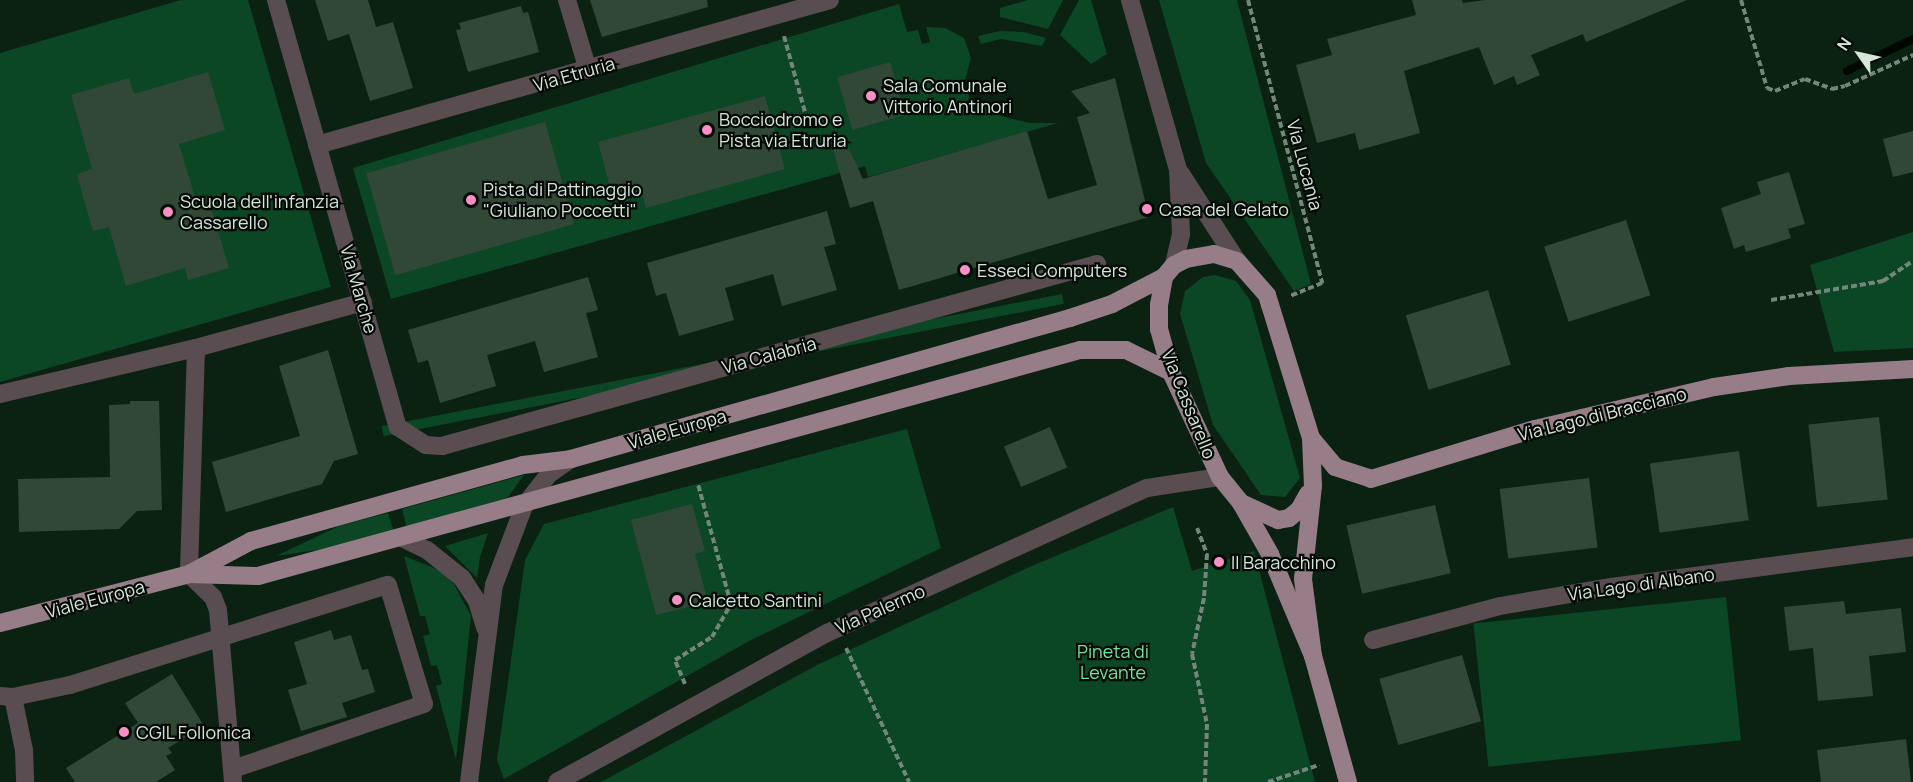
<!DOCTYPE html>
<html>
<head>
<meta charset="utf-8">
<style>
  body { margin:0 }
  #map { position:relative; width:1913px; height:782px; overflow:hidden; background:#0b2112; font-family:Manrope,sans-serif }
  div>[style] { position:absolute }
  .green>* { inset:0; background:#0b4724; transform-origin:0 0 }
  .stream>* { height:8px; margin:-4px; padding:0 4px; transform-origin:4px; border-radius:4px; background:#000700 }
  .building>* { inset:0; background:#314837; transform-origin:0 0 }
  .path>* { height:4px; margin-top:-2px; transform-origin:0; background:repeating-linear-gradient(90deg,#748679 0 6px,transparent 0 9px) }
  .minor>* { height:18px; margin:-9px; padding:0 9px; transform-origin:9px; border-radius:9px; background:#594d52 }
  .major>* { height:18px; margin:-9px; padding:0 9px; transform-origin:9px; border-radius:9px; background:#967d88 }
  .dots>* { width:16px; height:16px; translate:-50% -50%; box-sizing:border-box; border:3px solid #020904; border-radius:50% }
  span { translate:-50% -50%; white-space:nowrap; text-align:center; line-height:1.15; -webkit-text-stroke:4.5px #020904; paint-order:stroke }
  .street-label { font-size:18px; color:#d7e5da }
  .poi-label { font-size:18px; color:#d7e5da }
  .left { translate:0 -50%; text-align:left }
  .park-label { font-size:18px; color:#6ee897 }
  .north { position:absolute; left:1829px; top:24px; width:60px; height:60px; -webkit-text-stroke:4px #020904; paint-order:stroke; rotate:304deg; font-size:16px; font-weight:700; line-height:24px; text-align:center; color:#d7e5da }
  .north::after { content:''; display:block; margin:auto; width:21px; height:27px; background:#d7e5da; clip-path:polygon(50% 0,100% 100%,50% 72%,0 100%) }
</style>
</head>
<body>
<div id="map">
  <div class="green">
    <div style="clip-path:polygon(181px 0,248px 0,331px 287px,0 382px,0 53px)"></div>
    <div style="clip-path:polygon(1028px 0,1063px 0,1048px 29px,1000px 17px,1000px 8px)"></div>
    <div style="clip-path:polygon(1079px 0,1091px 0,1107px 54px,1091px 64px,1060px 35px)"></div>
    <div style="clip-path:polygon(1159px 0,1237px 0,1311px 284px,1294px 291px,1206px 163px)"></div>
    <div style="clip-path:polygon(899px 4px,907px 32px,918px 30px,922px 44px,930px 42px,926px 27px,945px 28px,964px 38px,971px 58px,964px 84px,974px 108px,980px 104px,1004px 117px,1030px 123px,1058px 123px,868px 177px,865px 166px,391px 299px,353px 168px)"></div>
    <div style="clip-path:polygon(1000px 31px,1024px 32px,1046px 38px,1042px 46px,1001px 39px,981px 44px,978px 36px)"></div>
    <div style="clip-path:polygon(1913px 232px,1913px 348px,1834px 352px,1810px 265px)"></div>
    <div style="clip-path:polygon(1215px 275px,1236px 281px,1250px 300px,1300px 478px,1285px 497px,1261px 495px,1213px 425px,1180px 314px,1185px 291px,1203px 277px)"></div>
    <div style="left:1062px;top:294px;width:10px;height:693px;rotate:79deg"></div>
    <div style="clip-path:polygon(907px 429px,941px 548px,751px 640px,504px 779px,497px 760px,525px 560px,544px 524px)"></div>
    <div style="clip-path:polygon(524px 475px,504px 503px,407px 529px,402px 509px)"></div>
    <div style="clip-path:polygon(1173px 507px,1192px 571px,1254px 551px,1315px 782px,601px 782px,819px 664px,1034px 565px)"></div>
    <div style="clip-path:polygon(388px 513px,394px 532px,345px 546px,276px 556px,339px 526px)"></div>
    <div style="clip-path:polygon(488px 533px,480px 557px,477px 578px,445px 546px)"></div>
    <div style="clip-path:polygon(404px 556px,439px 570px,454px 584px,471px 616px,456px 760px,436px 686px,442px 684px,437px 665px,431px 666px,423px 636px,430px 634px,425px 616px,420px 616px)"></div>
    <div style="left:1726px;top:597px;width:144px;height:254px;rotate:84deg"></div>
  </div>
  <div class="stream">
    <div style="left:1847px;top:71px;width:73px;rotate:-25.9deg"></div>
  </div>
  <div class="building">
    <div style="clip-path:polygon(315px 0,368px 0,376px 27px,393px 22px,413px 88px,370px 101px,349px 34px,328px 41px)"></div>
    <div style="clip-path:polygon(590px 0,707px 0,708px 7px,602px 37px)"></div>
    <div style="clip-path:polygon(1412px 0,1462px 0,1463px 3px,1485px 0,1687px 0,1586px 42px,1583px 34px,1531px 55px,1540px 75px,1517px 85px,1514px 76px,1494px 85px,1479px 47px,1404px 71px,1420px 133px,1359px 150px,1355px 133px,1317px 143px,1296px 65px,1332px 55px,1327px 39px,1416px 15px)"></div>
    <div style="clip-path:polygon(521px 6px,523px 13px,528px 12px,539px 52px,468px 72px,456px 30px,461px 29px,459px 23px)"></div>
    <div style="left:890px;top:62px;width:55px;height:55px;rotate:74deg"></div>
    <div style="clip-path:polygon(208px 72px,225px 130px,179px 144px,196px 201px,208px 197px,229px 268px,188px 280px,185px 268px,126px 286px,109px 227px,93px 231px,85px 204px,77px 174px,92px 169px,71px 95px,129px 78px,134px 94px)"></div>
    <div style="clip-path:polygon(1115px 78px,1149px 217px,899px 290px,873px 201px,850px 208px,831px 142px,844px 138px,863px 179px,1027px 131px,1048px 199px,1097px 185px,1077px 117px,1090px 113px,1071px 91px)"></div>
    <div style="clip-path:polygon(765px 96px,785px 169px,646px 208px,640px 186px,612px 194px,598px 142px)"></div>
    <div style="left:545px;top:122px;width:106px;height:186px;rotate:74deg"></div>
    <div style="clip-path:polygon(1913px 131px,1913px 172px,1893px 177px,1883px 139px)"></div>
    <div style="clip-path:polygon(1789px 172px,1805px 224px,1788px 229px,1791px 238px,1746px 252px,1744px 245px,1734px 249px,1721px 208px,1761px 194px,1757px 182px)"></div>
    <div style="clip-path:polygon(827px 211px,836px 244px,824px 247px,837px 290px,782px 306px,773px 274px,725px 288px,734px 320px,679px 336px,666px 293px,656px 296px,647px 263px)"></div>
    <div style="left:1626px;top:220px;width:79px;height:86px;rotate:72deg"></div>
    <div style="clip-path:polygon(588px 277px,598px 310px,586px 313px,598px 357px,544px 372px,535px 341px,487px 355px,496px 386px,440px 403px,428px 360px,418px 363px,408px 330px)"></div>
    <div style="left:1488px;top:290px;width:78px;height:86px;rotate:73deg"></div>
    <div style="clip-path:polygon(328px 350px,358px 454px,334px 461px,322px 484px,226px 512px,212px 462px,300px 436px,279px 366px)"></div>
    <div style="clip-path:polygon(130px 401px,159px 401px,162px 510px,137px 511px,119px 529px,19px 532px,18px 479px,110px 477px,109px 405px,130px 404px)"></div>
    <div style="left:1879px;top:417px;width:83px;height:71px;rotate:84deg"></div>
    <div style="left:1050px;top:427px;width:44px;height:50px;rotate:67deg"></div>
    <div style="left:1739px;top:451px;width:70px;height:90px;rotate:82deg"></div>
    <div style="left:1589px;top:478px;width:70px;height:90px;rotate:83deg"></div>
    <div style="clip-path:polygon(692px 504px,705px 551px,695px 554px,708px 602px,656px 615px,631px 520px)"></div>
    <div style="left:1435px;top:505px;width:70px;height:91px;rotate:77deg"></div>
    <div style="clip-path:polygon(1844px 601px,1846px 614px,1901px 608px,1906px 652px,1869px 656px,1873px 696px,1818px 701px,1813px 648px,1789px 651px,1784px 607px)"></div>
    <div style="clip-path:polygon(331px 630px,334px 640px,351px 635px,362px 670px,368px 669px,375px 692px,342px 703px,347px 717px,301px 731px,288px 690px,307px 684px,294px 642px)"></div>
    <div style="left:1462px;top:655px;width:69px;height:86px;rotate:74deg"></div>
    <div style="clip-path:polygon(172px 674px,204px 726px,168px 748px,172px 753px,166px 756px,175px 770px,156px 782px,75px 782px,66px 768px,138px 723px,125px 703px)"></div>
    <div style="clip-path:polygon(1906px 739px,1911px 782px,1821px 782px,1817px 750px)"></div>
  </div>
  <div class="path">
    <div style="left:1248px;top:0;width:293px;rotate:75.3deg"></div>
    <div style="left:1322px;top:283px;width:35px;rotate:158deg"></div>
    <div style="left:1741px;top:0;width:92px;rotate:73.5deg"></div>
    <div style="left:1767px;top:88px;width:9px;rotate:21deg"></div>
    <div style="left:1775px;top:91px;width:32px;rotate:-22deg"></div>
    <div style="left:1805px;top:79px;width:29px;rotate:20deg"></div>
    <div style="left:1832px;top:89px;width:13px;rotate:-13deg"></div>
    <div style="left:1845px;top:86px;width:75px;rotate:-24.5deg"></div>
    <div style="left:784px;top:36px;width:83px;rotate:74.6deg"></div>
    <div style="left:1771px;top:300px;width:114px;rotate:-9.6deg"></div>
    <div style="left:1883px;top:281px;width:36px;rotate:-34deg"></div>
    <div style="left:1197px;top:528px;width:28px;rotate:69deg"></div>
    <div style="left:1207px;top:554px;width:44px;rotate:93.9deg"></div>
    <div style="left:1204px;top:598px;width:57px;rotate:102.1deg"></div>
    <div style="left:1192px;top:654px;width:72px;rotate:77.9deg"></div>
    <div style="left:1207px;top:724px;width:58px;rotate:92deg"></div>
    <div style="left:846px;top:648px;width:148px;rotate:64.8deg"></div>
    <div style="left:685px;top:684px;width:26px;rotate:-113deg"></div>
    <div style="left:675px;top:660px;width:44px;rotate:-31.9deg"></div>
    <div style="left:712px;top:637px;width:38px;rotate:-60deg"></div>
    <div style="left:731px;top:604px;width:124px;rotate:-105.4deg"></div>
    <div style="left:1268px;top:782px;width:54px;rotate:-18.4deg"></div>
  </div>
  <div class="minor">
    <div style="left:276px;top:0;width:444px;rotate:74.1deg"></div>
    <div style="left:398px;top:427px;width:33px;rotate:33deg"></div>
    <div style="left:426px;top:445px;width:16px;rotate:4deg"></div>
    <div style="left:442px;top:446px;width:680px;rotate:-15.53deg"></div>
    <div style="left:567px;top:0;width:73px;rotate:73.3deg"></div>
    <div style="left:1130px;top:0;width:177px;rotate:74.2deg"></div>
    <div style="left:1178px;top:170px;width:64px;rotate:87.3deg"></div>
    <div style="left:1181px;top:234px;width:32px;rotate:103deg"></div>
    <div style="left:317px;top:145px;width:533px;rotate:-15.78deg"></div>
    <div style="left:1181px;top:174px;width:103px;rotate:57.2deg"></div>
    <div style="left:196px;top:348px;width:226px;rotate:91.8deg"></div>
    <div style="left:189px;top:574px;width:33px;rotate:44deg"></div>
    <div style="left:213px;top:597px;width:14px;rotate:69deg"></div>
    <div style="left:218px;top:610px;width:173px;rotate:85deg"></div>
    <div style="left:0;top:394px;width:201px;rotate:-13.2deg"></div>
    <div style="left:196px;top:348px;width:173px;rotate:-15.4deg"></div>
    <div style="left:402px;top:538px;width:28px;rotate:26deg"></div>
    <div style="left:427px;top:550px;width:45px;rotate:38.7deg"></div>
    <div style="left:462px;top:578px;width:27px;rotate:57deg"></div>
    <div style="left:477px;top:601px;width:28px;rotate:73deg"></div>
    <div style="left:1373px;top:640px;width:131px;rotate:-15deg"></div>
    <div style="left:1500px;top:606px;width:113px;rotate:-9.7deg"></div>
    <div style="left:1611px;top:587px;width:305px;rotate:-7.5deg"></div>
    <div style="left:0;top:696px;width:13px;rotate:4deg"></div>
    <div style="left:13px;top:697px;width:58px;rotate:-11.9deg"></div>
    <div style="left:70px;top:685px;width:333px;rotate:-17.5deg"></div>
    <div style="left:388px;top:585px;width:124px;rotate:73.2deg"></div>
    <div style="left:424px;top:704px;width:202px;rotate:161.2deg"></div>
    <div style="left:13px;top:697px;width:54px;rotate:78.3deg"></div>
    <div style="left:24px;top:750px;width:32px;rotate:88deg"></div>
    <div style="left:469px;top:782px;width:199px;rotate:-82.8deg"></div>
    <div style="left:494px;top:585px;width:85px;rotate:-69.2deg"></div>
    <div style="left:524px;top:506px;width:39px;rotate:-52deg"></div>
    <div style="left:548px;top:475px;width:28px;rotate:-35deg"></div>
    <div style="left:557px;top:782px;width:308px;rotate:-28.9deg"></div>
    <div style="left:827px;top:633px;width:351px;rotate:-24.4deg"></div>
    <div style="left:1147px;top:488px;width:74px;rotate:-8.6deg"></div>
  </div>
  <div class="major">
    <div style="left:1311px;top:438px;width:38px;rotate:50deg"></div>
    <div style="left:1335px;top:467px;width:38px;rotate:18deg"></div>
    <div style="left:1371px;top:479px;width:171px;rotate:-17deg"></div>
    <div style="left:1535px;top:429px;width:184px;rotate:-13.2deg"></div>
    <div style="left:1714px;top:387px;width:76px;rotate:-8.3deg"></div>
    <div style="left:1789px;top:376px;width:124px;rotate:-3.2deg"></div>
    <div style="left:1241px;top:503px;width:41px;rotate:24.7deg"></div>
    <div style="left:1278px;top:520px;width:11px;rotate:-10deg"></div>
    <div style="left:1289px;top:518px;width:13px;rotate:-39deg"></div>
    <div style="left:1299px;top:510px;width:18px;rotate:-61deg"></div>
    <div style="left:189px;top:574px;width:69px;rotate:1.7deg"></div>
    <div style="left:258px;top:576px;width:853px;rotate:-15.37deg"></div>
    <div style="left:1080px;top:350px;width:46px"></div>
    <div style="left:1126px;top:350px;width:50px;rotate:26.1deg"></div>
    <div style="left:0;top:623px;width:195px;rotate:-14.5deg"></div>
    <div style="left:189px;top:574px;width:70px;rotate:-28deg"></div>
    <div style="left:251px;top:541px;width:282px;rotate:-15.6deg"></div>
    <div style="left:523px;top:465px;width:48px;rotate:-7.1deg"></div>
    <div style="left:571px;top:459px;width:519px;rotate:-15.78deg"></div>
    <div style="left:1070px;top:318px;width:44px;rotate:-18.4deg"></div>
    <div style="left:1112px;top:304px;width:59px;rotate:-27.4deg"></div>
    <div style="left:1313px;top:656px;width:78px;rotate:-97.4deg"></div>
    <div style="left:1303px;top:579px;width:94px;rotate:-83.9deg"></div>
    <div style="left:1313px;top:486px;width:48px;rotate:-92.4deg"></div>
    <div style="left:1311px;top:438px;width:139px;rotate:-107.1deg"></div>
    <div style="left:1270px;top:305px;width:10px;rotate:-107deg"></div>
    <div style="left:1267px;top:295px;width:45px;rotate:-131.4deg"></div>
    <div style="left:1237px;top:261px;width:24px;rotate:-163deg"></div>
    <div style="left:1214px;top:254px;width:28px;rotate:170deg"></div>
    <div style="left:1186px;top:259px;width:13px;rotate:153deg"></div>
    <div style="left:1174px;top:265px;width:16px;rotate:130deg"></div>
    <div style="left:1164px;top:277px;width:27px;rotate:100deg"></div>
    <div style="left:1159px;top:304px;width:25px;rotate:90deg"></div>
    <div style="left:1159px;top:329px;width:45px;rotate:74.4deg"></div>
    <div style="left:1171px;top:372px;width:116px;rotate:65deg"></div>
    <div style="left:1220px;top:477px;width:33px;rotate:51deg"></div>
    <div style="left:1241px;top:503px;width:59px;rotate:60.4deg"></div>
    <div style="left:1270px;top:554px;width:111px;rotate:67.1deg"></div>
    <div style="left:1313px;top:656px;width:131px;rotate:74.5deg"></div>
  </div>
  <div class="dots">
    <div style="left:871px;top:96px;background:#fa8fc6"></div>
    <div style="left:707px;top:130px;background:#fa8fc6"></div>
    <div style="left:471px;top:200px;background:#fa8fc6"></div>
    <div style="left:1147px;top:209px;background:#fa8fc6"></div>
    <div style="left:168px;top:212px;background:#fa8fc6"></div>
    <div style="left:965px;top:270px;background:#fa8fc6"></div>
    <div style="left:1219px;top:562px;background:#fa8fc6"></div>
    <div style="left:677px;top:600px;background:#fa8fc6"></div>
    <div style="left:124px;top:732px;background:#fa8fc6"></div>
  </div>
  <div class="street-label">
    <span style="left:574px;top:74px;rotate:-16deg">Via Etruria</span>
    <span style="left:1305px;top:165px;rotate:75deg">Via Lucania</span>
    <span style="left:359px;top:289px;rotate:74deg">Via Marche</span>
    <span style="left:769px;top:355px;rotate:-15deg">Via Calabria</span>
    <span style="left:1189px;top:404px;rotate:68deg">Via Cassarello</span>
    <span style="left:1602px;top:414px;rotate:-14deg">Via Lago di Bracciano</span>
    <span style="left:677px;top:429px;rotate:-16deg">Viale Europa</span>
    <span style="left:1641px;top:584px;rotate:-8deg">Via Lago di Albano</span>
    <span style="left:95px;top:599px;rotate:-15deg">Viale Europa</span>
    <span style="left:880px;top:609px;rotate:-24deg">Via Palermo</span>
  </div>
  <div class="poi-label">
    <span class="left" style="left:883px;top:96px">Sala Comunale<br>Vittorio Antinori</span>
    <span class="left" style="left:719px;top:130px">Bocciodromo e<br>Pista via Etruria</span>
    <span class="left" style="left:483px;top:200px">Pista di Pattinaggio<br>"Giuliano Poccetti"</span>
    <span class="left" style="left:180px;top:212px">Scuola dell'infanzia<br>Cassarello</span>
    <span class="left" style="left:1159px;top:209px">Casa del Gelato</span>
    <span class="left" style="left:977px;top:270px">Esseci Computers</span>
    <span class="left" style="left:1231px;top:562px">Il Baracchino</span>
    <span class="left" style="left:689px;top:600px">Calcetto Santini</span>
    <span class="left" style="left:136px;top:732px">CGIL Follonica</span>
  </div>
  <div class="park-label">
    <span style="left:1113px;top:662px">Pineta di<br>Levante</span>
  </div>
  <div class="north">N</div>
</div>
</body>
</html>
